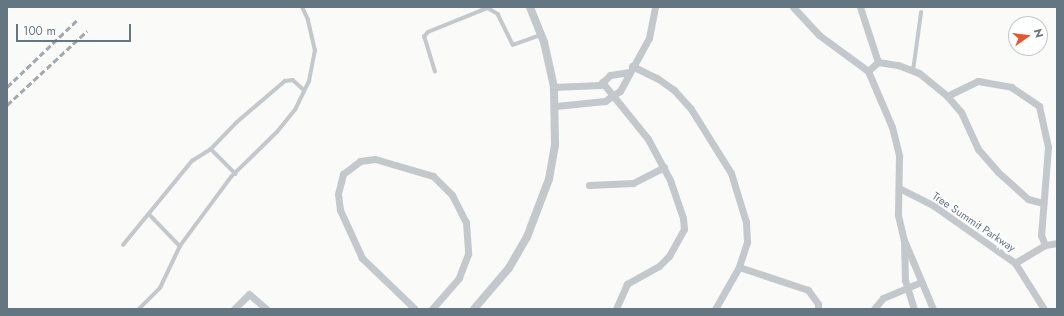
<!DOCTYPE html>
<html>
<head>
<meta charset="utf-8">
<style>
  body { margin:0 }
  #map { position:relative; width:1064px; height:316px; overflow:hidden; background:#fafaf8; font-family:Jost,sans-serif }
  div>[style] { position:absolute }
  .service>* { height:3.5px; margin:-1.75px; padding:0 1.75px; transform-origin:1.75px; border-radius:1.75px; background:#c3c8cc }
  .minor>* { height:7px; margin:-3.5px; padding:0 3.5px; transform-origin:3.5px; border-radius:3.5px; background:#c3c8cc }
  .tertiary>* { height:8px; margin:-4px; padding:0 4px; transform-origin:4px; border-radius:4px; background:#c3c8cc }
  .rail>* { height:2.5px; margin-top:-1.25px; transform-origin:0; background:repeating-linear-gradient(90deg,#a2aab0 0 6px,transparent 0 9px) }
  span { translate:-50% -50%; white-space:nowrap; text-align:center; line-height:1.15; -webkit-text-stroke:4px #fff; paint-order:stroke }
  .street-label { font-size:11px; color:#657683 }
  .frame { position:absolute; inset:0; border:8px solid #657683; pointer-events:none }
  .north { position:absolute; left:1008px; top:16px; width:40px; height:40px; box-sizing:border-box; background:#fff; border:1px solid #c1c8cd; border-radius:50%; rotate:76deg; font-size:11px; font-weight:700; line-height:16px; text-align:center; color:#657683 }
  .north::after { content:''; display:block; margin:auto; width:14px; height:18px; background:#e4572e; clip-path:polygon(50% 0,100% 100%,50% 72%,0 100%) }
  .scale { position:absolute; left:16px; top:24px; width:115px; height:18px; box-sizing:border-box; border:2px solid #657683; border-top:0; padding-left:5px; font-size:12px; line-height:14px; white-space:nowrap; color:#657683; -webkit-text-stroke:3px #fff; paint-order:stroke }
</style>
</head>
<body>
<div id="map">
  <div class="service">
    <div style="left:913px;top:71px;width:59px;rotate:-82.1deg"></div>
    <div style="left:435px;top:72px;width:37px;rotate:-107deg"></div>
    <div style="left:424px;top:37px;width:6px;rotate:-51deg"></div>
    <div style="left:428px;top:32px;width:56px;rotate:-22deg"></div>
    <div style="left:480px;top:11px;width:9px;rotate:-21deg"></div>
    <div style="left:488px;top:8px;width:12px;rotate:31deg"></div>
    <div style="left:498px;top:14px;width:34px;rotate:64deg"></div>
    <div style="left:513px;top:45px;width:30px;rotate:-20deg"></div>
    <div style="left:211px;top:149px;width:35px;rotate:45deg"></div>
    <div style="left:149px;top:214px;width:45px;rotate:45.9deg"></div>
    <div style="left:123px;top:245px;width:109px;rotate:-50.6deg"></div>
    <div style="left:192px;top:161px;width:22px;rotate:-32deg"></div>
    <div style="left:211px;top:149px;width:37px;rotate:-46deg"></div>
    <div style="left:237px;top:122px;width:63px;rotate:-40.5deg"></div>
    <div style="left:285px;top:81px;width:8px;rotate:-7deg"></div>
    <div style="left:293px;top:80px;width:15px;rotate:42deg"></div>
    <div style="left:139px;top:309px;width:30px;rotate:-45deg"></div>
    <div style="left:160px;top:288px;width:47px;rotate:-64.5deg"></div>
    <div style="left:180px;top:246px;width:86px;rotate:-53.5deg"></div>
    <div style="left:231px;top:177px;width:64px;rotate:-44.4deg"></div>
    <div style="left:277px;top:132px;width:28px;rotate:-51deg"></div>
    <div style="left:295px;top:110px;width:32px;rotate:-64deg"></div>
    <div style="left:309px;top:81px;width:31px;rotate:-79deg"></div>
    <div style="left:315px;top:51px;width:32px;rotate:-103deg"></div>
    <div style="left:308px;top:20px;width:14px;rotate:-115deg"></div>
  </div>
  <div class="minor">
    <div style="left:793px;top:7px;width:38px;rotate:47deg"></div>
    <div style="left:819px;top:35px;width:61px;rotate:36.3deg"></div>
    <div style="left:868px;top:71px;width:61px;rotate:66.8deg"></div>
    <div style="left:892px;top:127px;width:30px;rotate:76deg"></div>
    <div style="left:899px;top:156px;width:59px;rotate:91deg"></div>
    <div style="left:898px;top:215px;width:26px;rotate:77deg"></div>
    <div style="left:904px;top:240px;width:75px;rotate:67.2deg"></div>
    <div style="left:860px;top:7px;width:58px;rotate:71.9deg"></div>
    <div style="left:632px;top:66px;width:28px;rotate:26deg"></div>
    <div style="left:657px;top:78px;width:21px;rotate:35deg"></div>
    <div style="left:674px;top:90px;width:25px;rotate:48deg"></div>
    <div style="left:691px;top:109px;width:75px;rotate:58deg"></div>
    <div style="left:731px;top:173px;width:51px;rotate:73deg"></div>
    <div style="left:746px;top:222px;width:20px;rotate:87deg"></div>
    <div style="left:747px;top:242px;width:26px;rotate:108deg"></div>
    <div style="left:739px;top:267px;width:48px;rotate:119.7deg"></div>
    <div style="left:868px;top:71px;width:13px;rotate:-42deg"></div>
    <div style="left:878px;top:62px;width:20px;rotate:9deg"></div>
    <div style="left:898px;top:65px;width:22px;rotate:21deg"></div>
    <div style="left:919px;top:73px;width:36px;rotate:39deg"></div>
    <div style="left:947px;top:96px;width:21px;rotate:49deg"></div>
    <div style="left:961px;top:112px;width:41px;rotate:65.3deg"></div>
    <div style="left:978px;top:149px;width:30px;rotate:49deg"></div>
    <div style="left:998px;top:172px;width:40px;rotate:42deg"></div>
    <div style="left:1028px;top:199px;width:16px;rotate:15deg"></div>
    <div style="left:602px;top:82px;width:73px;rotate:51.1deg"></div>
    <div style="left:648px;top:139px;width:47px;rotate:61.8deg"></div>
    <div style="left:670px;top:180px;width:40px;rotate:71.1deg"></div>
    <div style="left:683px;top:218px;width:11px;rotate:85deg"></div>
    <div style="left:684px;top:229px;width:31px;rotate:119deg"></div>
    <div style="left:669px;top:256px;width:14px;rotate:135deg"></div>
    <div style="left:659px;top:266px;width:37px;rotate:151deg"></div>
    <div style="left:627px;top:284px;width:27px;rotate:114deg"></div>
    <div style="left:554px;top:87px;width:46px;rotate:-2.5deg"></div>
    <div style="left:600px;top:85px;width:14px;rotate:-45deg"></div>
    <div style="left:610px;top:75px;width:18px;rotate:-9deg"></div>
    <div style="left:947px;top:96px;width:34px;rotate:-26deg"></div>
    <div style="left:978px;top:81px;width:34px;rotate:10deg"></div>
    <div style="left:1011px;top:87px;width:34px;rotate:34deg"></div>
    <div style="left:1039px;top:106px;width:42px;rotate:77.6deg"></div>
    <div style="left:1048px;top:147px;width:88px;rotate:94.5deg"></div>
    <div style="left:1041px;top:235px;width:11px;rotate:68deg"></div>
    <div style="left:556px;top:106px;width:49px;rotate:-5.8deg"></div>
    <div style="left:605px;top:101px;width:18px;rotate:-34deg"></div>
    <div style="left:620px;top:91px;width:60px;rotate:-61.3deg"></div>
    <div style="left:649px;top:38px;width:32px;rotate:-79deg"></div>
    <div style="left:589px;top:185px;width:44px;rotate:-2.6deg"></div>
    <div style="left:633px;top:183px;width:35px;rotate:-27deg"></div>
    <div style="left:899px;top:188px;width:39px;rotate:27deg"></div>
    <div style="left:934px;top:206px;width:99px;rotate:35.1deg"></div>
    <div style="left:1015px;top:263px;width:54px;rotate:57.8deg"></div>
    <div style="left:904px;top:240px;width:40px;rotate:88.6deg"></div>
    <div style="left:905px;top:280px;width:30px;rotate:73deg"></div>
    <div style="left:1015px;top:263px;width:35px;rotate:-31deg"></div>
    <div style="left:1045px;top:245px;width:12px;rotate:-9deg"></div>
    <div style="left:739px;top:267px;width:73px;rotate:18.4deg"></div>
    <div style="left:808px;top:290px;width:17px;rotate:54deg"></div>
    <div style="left:818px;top:304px;width:5px;rotate:90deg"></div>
    <div style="left:234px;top:309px;width:21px;rotate:-45deg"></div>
    <div style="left:249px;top:294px;width:23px;rotate:41deg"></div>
    <div style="left:415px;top:309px;width:74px;rotate:-136.1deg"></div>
    <div style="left:362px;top:258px;width:53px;rotate:-114.6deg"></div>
    <div style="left:340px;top:210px;width:16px;rotate:-97deg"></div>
    <div style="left:338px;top:194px;width:21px;rotate:-76deg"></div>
    <div style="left:343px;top:174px;width:21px;rotate:-37deg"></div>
    <div style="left:360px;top:161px;width:15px;rotate:-8deg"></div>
    <div style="left:375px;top:159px;width:60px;rotate:16.3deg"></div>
    <div style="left:433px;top:176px;width:27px;rotate:45deg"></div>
    <div style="left:452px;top:195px;width:30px;rotate:63deg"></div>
    <div style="left:466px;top:222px;width:32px;rotate:86deg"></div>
    <div style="left:468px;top:254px;width:26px;rotate:111deg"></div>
    <div style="left:459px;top:278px;width:41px;rotate:131.1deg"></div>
    <div style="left:874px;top:309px;width:14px;rotate:-51deg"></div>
    <div style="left:883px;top:298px;width:41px;rotate:-22.8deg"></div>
  </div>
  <div class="tertiary">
    <div style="left:474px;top:309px;width:54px;rotate:-49.5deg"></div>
    <div style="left:509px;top:268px;width:36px;rotate:-60deg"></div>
    <div style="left:527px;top:237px;width:62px;rotate:-69.2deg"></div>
    <div style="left:549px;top:179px;width:35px;rotate:-80deg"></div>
    <div style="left:555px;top:145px;width:58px;rotate:-91deg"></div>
    <div style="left:554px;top:87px;width:46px;rotate:-102.5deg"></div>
    <div style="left:544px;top:42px;width:38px;rotate:-112deg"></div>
  </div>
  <div class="rail">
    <div style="left:7px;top:87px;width:97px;rotate:-43.7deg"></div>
    <div style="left:7px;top:105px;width:109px;rotate:-42.8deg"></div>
  </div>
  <div class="street-label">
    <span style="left:974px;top:222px;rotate:34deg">Tree Summit Parkway</span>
  </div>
  <div class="frame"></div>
  <div class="north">N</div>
  <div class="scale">100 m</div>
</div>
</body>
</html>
